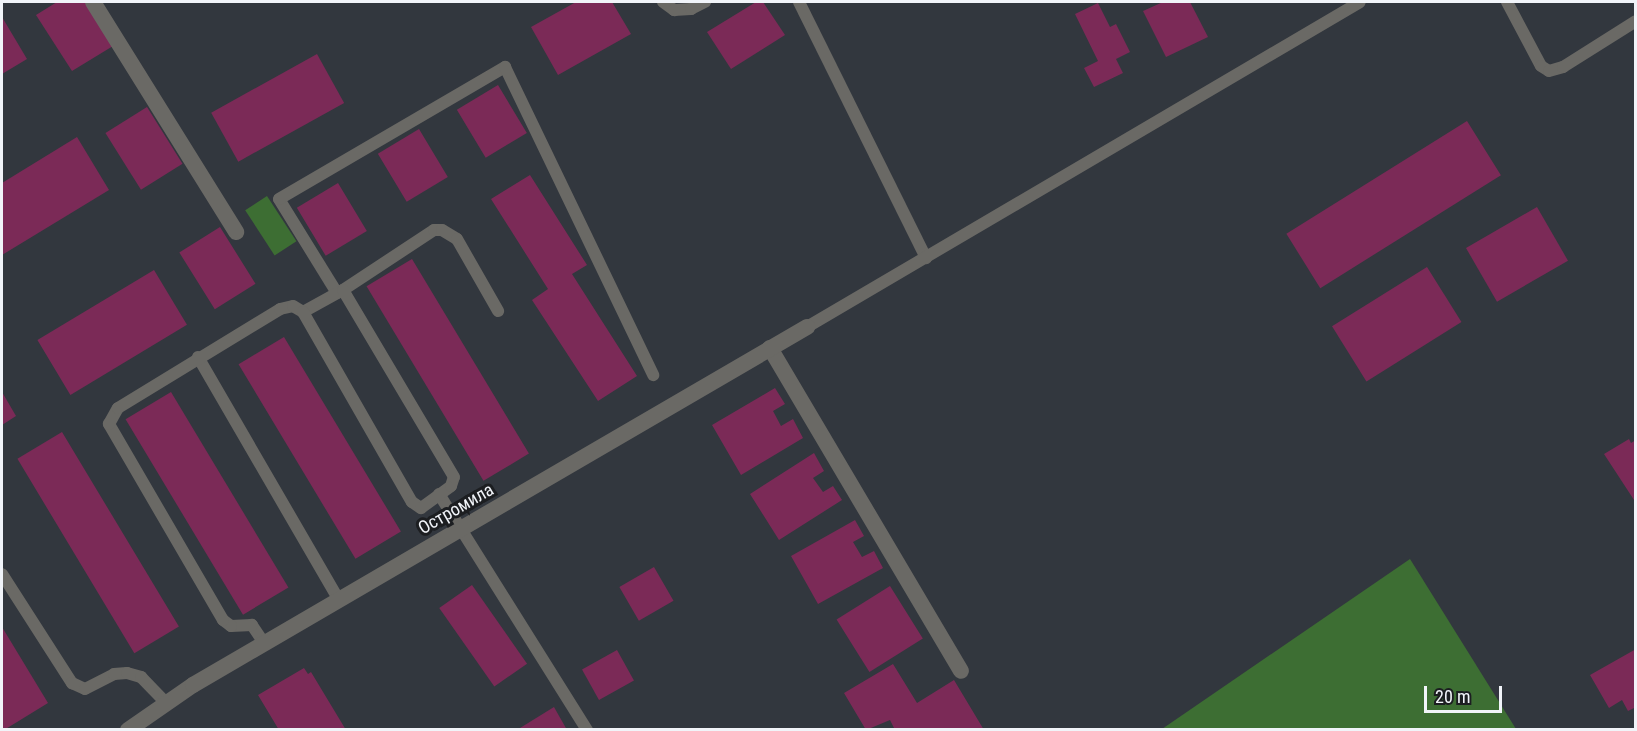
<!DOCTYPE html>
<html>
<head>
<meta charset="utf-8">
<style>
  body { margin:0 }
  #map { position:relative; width:1637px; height:731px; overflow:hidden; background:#32373e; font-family:"Roboto Condensed",sans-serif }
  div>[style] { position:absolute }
  .green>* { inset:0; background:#3d6e33; transform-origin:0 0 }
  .building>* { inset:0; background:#7b2a57; transform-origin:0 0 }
  .service>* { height:12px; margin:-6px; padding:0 6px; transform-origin:6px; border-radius:6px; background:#6a6965 }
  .minor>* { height:16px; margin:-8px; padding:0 8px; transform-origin:8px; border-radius:8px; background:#6a6965 }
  span { translate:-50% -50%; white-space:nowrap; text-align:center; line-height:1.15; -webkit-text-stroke:6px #1c1e21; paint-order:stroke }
  .street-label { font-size:18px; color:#f1f4f9 }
  .frame { position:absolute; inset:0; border:3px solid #f1f4f9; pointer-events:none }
  .scale { position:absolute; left:1424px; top:686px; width:78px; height:27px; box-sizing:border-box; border:3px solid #f1f4f9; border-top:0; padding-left:8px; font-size:18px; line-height:21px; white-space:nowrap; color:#f1f4f9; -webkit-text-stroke:4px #1c1e21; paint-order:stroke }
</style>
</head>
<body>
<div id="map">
  <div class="green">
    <div style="left:267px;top:196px;width:54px;height:26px;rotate:57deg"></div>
    <div style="clip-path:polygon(1410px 559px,1516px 729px,1162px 729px)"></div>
  </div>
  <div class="building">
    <div style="clip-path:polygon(57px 2px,86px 2px,113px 46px,72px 71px,36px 15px)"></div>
    <div style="clip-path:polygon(576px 2px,612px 2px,631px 34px,558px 75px,531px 27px)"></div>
    <div style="clip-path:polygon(756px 2px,763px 2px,785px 35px,731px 69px,707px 32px)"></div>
    <div style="clip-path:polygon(1163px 2px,1190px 2px,1208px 37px,1166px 57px,1143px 11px)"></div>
    <div style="clip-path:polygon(1098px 3px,1110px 27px,1116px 24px,1130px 52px,1116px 59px,1123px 73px,1094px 87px,1084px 68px,1098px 61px,1075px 14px)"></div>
    <div style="clip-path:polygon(2px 17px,27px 59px,2px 74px)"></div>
    <div style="left:317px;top:54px;width:56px;height:121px;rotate:61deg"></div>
    <div style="left:498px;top:85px;width:56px;height:48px;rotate:59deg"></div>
    <div style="left:147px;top:107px;width:67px;height:49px;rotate:58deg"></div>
    <div style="left:1467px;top:121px;width:64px;height:213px;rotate:58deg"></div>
    <div style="left:419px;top:129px;width:56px;height:48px;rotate:59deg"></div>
    <div style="clip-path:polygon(77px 137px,109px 190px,2px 255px,2px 183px)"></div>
    <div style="clip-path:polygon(530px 175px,587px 265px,572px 274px,637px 376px,598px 401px,532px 300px,548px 289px,491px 199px)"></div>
    <div style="left:338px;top:183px;width:56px;height:48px;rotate:59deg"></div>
    <div style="left:1537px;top:207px;width:62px;height:82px;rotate:60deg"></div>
    <div style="left:220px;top:227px;width:67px;height:48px;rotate:58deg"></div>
    <div style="left:412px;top:259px;width:227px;height:53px;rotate:59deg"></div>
    <div style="left:1427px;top:267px;width:65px;height:112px;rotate:58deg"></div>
    <div style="left:154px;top:270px;width:64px;height:136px;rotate:59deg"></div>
    <div style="left:284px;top:337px;width:227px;height:53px;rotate:59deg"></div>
    <div style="clip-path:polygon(775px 388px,785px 404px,773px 411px,781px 426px,793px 419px,803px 438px,741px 475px,712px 425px)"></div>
    <div style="clip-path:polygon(2px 392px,16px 416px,2px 425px)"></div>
    <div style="left:171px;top:392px;width:228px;height:53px;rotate:59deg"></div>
    <div style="left:62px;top:432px;width:227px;height:52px;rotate:59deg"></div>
    <div style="clip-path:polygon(1629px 439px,1631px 443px,1636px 440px,1636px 503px,1604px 454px)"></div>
    <div style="clip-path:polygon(814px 453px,824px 471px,813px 478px,823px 492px,833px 486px,842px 500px,779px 540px,750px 494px)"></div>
    <div style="clip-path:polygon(855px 520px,864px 536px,853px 542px,862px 557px,874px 551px,883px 568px,818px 604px,791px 556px)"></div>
    <div style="left:654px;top:567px;width:39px;height:40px;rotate:60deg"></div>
    <div style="left:472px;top:585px;width:96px;height:40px;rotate:55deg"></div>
    <div style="left:890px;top:586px;width:62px;height:63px;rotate:58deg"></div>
    <div style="clip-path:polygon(2px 627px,48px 703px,4px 730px,2px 728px)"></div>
    <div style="clip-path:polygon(1636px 649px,1636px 707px,1628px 711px,1622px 700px,1609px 708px,1590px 675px)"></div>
    <div style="left:617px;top:650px;width:35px;height:40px;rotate:61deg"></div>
    <div style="clip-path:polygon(893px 664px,917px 703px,954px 680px,984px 730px,895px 730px,890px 720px,866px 730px,844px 693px)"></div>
    <div style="clip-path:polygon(304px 668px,308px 674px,311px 672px,346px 730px,279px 730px,258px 695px)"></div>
    <div style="clip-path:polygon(554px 707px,567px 730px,521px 730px,520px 728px)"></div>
  </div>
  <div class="service">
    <div style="left:663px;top:2px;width:14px;rotate:36deg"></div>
    <div style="left:674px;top:10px;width:17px;rotate:-3deg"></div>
    <div style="left:691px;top:9px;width:16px;rotate:-27deg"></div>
    <div style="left:799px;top:2px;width:286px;rotate:63.6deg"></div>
    <div style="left:1507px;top:2px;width:72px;rotate:62deg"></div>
    <div style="left:1541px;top:66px;width:9px;rotate:32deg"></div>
    <div style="left:1549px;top:71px;width:15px;rotate:-16deg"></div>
    <div style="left:1563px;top:67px;width:86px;rotate:-32.2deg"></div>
    <div style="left:337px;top:293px;width:110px;rotate:-121.7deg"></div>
    <div style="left:279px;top:199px;width:262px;rotate:-30.3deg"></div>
    <div style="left:505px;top:67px;width:342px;rotate:64.3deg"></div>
    <div style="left:303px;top:312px;width:46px;rotate:-28.8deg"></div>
    <div style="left:343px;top:290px;width:109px;rotate:-33.4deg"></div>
    <div style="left:434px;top:230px;width:8px"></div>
    <div style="left:442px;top:230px;width:17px;rotate:31deg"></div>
    <div style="left:457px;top:239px;width:83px;rotate:60.3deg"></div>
    <div style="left:807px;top:327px;width:641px;rotate:-30.44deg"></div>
    <div style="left:198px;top:357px;width:281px;rotate:59.9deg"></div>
    <div style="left:439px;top:494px;width:279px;rotate:57.9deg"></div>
    <div style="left:2px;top:574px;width:130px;rotate:57.3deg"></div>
    <div style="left:72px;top:683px;width:14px;rotate:25deg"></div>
    <div style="left:85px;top:689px;width:33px;rotate:-27deg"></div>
    <div style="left:114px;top:674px;width:13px;rotate:-4deg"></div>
    <div style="left:127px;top:673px;width:15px;rotate:16deg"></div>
    <div style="left:141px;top:677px;width:36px;rotate:46deg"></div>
    <div style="left:264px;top:643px;width:22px;rotate:-124deg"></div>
    <div style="left:252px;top:625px;width:21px;rotate:177deg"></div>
    <div style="left:231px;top:626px;width:10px;rotate:-143deg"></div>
    <div style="left:223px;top:620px;width:227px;rotate:-120.2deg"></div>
    <div style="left:109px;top:424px;width:18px;rotate:-61deg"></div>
    <div style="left:118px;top:408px;width:190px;rotate:-31.4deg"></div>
    <div style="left:280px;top:309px;width:13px;rotate:-13deg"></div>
    <div style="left:293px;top:306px;width:12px;rotate:31deg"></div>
    <div style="left:303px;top:312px;width:219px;rotate:60.2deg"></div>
    <div style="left:412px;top:502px;width:11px;rotate:34deg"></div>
    <div style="left:421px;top:508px;width:37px;rotate:-36deg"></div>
    <div style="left:451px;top:486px;width:9px;rotate:-72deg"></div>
    <div style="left:454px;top:477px;width:217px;rotate:-120.7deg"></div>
  </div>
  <div class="minor">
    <div style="left:93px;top:2px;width:271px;rotate:58.1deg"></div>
    <div style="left:770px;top:348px;width:375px;rotate:59.4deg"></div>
    <div style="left:128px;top:730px;width:79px;rotate:-34.7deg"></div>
    <div style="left:193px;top:685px;width:711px;rotate:-30.24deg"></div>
  </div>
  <div class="street-label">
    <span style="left:456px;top:509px;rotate:-30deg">Остромила</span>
  </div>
  <div class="frame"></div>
  <div class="scale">20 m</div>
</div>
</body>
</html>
